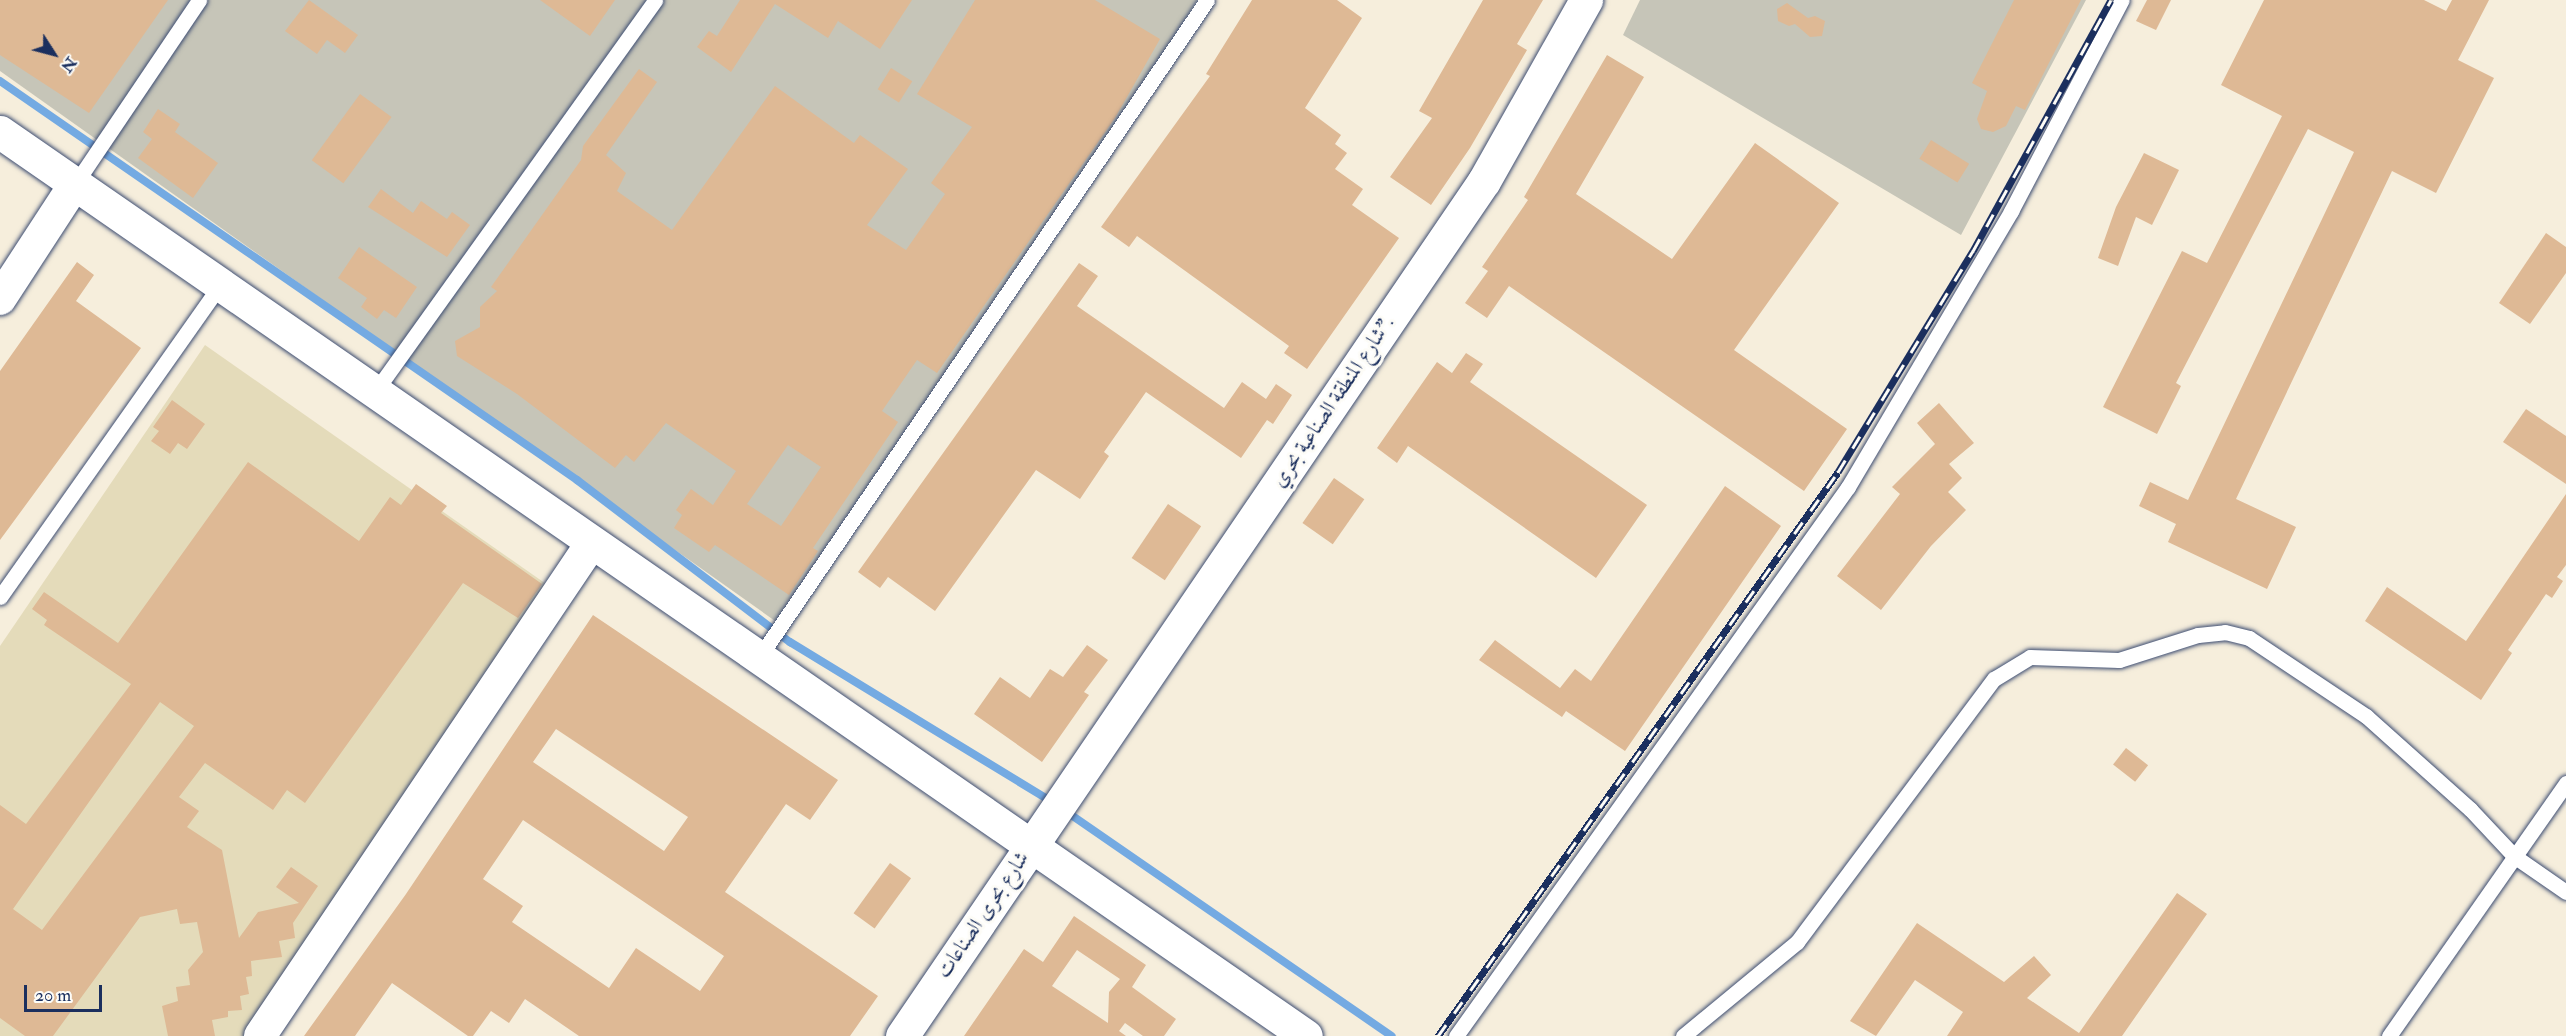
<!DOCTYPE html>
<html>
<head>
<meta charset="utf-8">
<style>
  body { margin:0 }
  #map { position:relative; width:2566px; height:1036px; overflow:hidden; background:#f6eedc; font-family:"IM FELL Double Pica",Amiri,serif }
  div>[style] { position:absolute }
  .built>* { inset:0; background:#e4dbba }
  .industrial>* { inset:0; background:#c6c5b8 }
  .stream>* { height:8px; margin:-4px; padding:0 4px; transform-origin:4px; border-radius:4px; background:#74aae2 }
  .building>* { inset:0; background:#deb995; transform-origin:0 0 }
  .roads { filter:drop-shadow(0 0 2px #3c4c71) drop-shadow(0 0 2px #3c4c71) }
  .service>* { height:15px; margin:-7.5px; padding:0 7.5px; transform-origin:7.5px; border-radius:7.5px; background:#fff }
  .minor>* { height:32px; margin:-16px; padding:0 16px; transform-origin:16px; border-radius:16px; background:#fff }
  .tertiary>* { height:33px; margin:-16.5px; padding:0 16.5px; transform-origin:16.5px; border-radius:16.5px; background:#fff }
  .rail>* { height:7px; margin-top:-3.5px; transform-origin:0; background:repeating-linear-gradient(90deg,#fdfcf7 0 14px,#1b2f5e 0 28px); box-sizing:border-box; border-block:2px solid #1b2f5e }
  span { translate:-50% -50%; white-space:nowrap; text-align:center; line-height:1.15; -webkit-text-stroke:6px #fdfcf7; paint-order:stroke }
  .street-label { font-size:21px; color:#1b2f5e }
  .north { position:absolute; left:24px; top:24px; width:60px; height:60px; -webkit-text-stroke:4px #fdfcf7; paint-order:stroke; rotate:126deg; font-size:16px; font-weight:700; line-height:24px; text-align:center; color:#1b2f5e }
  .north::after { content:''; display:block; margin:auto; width:21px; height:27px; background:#1b2f5e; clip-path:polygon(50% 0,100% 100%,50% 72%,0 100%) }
  .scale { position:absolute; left:24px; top:985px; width:78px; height:27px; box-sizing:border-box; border:3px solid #1b2f5e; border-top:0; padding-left:8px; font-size:18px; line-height:21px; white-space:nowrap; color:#1b2f5e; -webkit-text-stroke:4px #fdfcf7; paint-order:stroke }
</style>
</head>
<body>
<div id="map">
  <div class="built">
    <div style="clip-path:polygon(205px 345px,549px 586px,243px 1036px,0 1036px,0 646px)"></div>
  </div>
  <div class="industrial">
    <div style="clip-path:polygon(0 0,1197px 0,1147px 83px,785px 628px,0 71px)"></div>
    <div style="clip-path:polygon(1640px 0,2086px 0,1961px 235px,1623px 35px)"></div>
  </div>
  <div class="stream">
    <div style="left:0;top:81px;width:702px;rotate:34.66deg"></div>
    <div style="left:577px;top:480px;width:268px;rotate:37.3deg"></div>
    <div style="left:790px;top:642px;width:307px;rotate:31.4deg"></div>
    <div style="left:1064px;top:810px;width:398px;rotate:34.6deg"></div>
  </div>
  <div class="building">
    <div style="clip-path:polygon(0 0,168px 0,89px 113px,0 55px)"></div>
    <div style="clip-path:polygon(309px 0,358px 35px,345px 53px,327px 40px,317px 54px,285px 31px)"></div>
    <div style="clip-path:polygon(540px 0,615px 0,590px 36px)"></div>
    <div style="clip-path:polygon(740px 0,912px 0,880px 49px,838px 21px,828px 38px,775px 4px,731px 72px,697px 47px,709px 31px,717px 36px)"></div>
    <div style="clip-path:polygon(evenodd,975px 0,1095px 0,1160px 39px,1115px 118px,937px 373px,917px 360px,882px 411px,898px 422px,813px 548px,818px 551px,789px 595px,715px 545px,709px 552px,674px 528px,682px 515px,676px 510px,691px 489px,713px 505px,736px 471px,666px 423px,634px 462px,626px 455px,615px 468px,517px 394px,457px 356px,455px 341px,480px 327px,480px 307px,497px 291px,491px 287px,581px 160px,583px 146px,639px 69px,657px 82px,606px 155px,626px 173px,617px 191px,672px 230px,775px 86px,854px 143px,860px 135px,908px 169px,867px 225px,906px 250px,945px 194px,931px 183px,972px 127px,917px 94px,975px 0,788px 445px,821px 467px,781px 526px,747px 504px,788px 445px)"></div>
    <div style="clip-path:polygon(1252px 0,1337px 0,1362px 18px,1305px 108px,1341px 135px,1335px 144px,1347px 153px,1335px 169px,1363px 189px,1352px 205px,1399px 238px,1307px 369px,1284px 353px,1289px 346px,1137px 236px,1129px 247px,1101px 227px,1210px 76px,1206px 74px)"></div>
    <div style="clip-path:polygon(1483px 0,1543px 0,1517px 44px,1527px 50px,1470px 148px,1431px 205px,1390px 177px,1432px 118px,1419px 111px)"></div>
    <div style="clip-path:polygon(2014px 0,2081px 0,2025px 110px,2016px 106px,2006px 126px,1993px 132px,1981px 129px,1977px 119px,1987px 91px,1972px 83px)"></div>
    <div style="clip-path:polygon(2147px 0,2171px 0,2156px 30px,2136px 21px)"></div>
    <div style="clip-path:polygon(2264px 0,2424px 0,2446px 11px,2452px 0,2489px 0,2458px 60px,2494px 78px,2436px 193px,2392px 171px,2236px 499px,2296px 527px,2267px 589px,2168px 542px,2176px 524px,2139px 506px,2150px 482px,2188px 500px,2354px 152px,2308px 129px,2176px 383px,2181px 386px,2157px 434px,2103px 407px,2182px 251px,2207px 263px,2282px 116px,2221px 85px)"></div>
    <div style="clip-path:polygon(1787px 3px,1808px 18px,1815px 16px,1825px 21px,1822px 36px,1810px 37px,1795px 24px,1789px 26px,1778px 21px,1777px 9px)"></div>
    <div style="clip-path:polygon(1607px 55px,1644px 77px,1576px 194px,1672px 259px,1755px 143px,1839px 203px,1734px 350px,1847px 429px,1804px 491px,1509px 286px,1487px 318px,1465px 303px,1488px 271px,1482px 267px,1528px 200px,1524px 197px)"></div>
    <div style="left:891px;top:68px;width:25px;height:25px;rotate:32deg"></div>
    <div style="left:360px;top:94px;width:39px;height:82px;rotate:36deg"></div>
    <div style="clip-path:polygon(158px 109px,180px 124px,175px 132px,218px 163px,193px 198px,138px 158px,152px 139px,143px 132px)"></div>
    <div style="left:1931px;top:140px;width:45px;height:22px;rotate:32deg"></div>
    <div style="clip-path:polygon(2144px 153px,2179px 170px,2152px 225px,2136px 217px,2118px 266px,2098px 258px,2116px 207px)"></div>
    <div style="clip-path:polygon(381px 189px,413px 213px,421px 201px,447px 219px,452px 212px,470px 225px,447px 257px,368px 207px)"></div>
    <div style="clip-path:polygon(2546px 233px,2566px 247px,2566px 273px,2530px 324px,2499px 303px)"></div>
    <div style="clip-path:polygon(359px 247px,417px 287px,396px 318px,384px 310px,377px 319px,361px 307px,367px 298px,338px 278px)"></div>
    <div style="clip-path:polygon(77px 262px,94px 275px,76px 301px,141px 348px,0 540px,0 371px)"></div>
    <div style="clip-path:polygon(1079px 263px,1098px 276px,1077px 306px,1224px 408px,1242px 382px,1266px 399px,1276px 384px,1292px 395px,1273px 424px,1267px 420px,1241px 458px,1146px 392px,1104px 452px,1109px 456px,1080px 499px,1036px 470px,935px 611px,888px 577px,880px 588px,858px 572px)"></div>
    <div style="clip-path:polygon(1466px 353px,1483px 364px,1470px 382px,1647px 505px,1596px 578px,1408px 446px,1397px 463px,1377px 448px,1437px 362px,1452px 373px)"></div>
    <div style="clip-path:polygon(172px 400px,205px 424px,187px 449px,178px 443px,170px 454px,151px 441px,159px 431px,153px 427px)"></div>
    <div style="clip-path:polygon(1939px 403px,1974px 443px,1949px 464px,1962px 478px,1948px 492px,1966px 510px,1931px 546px,1881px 610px,1837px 576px,1900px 494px,1892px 487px,1935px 444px,1917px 423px)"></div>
    <div style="clip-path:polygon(2526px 409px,2566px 436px,2566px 484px,2503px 442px)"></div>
    <div style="clip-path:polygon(evenodd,248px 462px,359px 541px,390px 497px,401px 505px,416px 484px,447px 506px,441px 513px,542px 584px,518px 618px,463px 583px,305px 803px,287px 790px,273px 810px,205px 763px,179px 797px,199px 811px,187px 827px,222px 850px,239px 938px,258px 912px,299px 903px,276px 887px,291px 867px,318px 886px,293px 923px,295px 938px,279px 941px,282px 957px,251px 961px,252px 976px,246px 977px,249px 994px,240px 996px,242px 1010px,228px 1011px,228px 1017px,212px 1020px,215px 1036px,168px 1036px,162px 1006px,178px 1001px,176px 987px,190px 985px,188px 970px,203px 952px,197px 922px,180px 924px,177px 909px,140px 917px,53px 1036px,25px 1036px,0 1018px,0 805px,26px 824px,131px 684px,44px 625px,47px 620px,32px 609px,44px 592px,118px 643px,248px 462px,160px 702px,194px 726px,42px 930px,13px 909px,160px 702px)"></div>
    <div style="left:1334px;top:478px;width:37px;height:55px;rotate:35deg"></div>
    <div style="clip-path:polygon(1725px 486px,1781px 526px,1625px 751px,1566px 711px,1562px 717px,1479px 660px,1495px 640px,1560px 688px,1575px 669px,1591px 681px)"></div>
    <div style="clip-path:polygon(2566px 494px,2566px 565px,2557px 577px,2563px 581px,2552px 598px,2546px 594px,2508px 650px,2512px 653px,2481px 700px,2365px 621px,2387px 587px,2466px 641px)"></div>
    <div style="left:1168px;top:504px;width:40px;height:65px;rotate:34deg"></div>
    <div style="clip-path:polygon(evenodd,593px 615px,838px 780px,810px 820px,786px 804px,725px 892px,878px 996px,850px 1036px,579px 1036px,525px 999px,509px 1023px,491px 1011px,473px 1036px,468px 1036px,392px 983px,355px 1036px,304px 1036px,406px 894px,593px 615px,556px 729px,688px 817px,664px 851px,533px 762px,556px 729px,593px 615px,523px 820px,724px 956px,700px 991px,636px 948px,609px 988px,512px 922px,523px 906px,483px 879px,523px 820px)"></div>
    <div style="clip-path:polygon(1087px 645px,1108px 660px,1084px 692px,1089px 695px,1042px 762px,974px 714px,1000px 677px,1030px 698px,1050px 669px,1063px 677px)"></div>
    <div style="left:2126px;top:748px;width:28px;height:21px;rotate:38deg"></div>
    <div style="left:890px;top:863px;width:26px;height:62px;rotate:36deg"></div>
    <div style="clip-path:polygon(2177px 893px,2207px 914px,2122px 1036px,1947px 1036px,1963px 1012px,1915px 980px,1876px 1036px,1850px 1021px,1917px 923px,2004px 982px,2034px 956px,2051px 975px,2027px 998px,2079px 1033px)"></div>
    <div style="clip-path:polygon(evenodd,1074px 916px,1146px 965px,1132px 987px,1176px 1019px,1164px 1036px,1143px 1036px,1125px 1023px,1119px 1031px,1126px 1036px,964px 1036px,1024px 949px,1043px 962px,1074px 916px,1077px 950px,1120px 979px,1109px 992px,1108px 1023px,1052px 986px,1077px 950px)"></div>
  </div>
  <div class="roads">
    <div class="service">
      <div style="left:75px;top:184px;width:222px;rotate:-56deg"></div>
      <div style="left:374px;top:393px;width:483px;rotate:-54.4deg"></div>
      <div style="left:0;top:597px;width:382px;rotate:-54.8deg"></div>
      <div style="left:758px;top:659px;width:797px;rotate:-55.73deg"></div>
      <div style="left:1456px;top:1036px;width:675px;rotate:-54.47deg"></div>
      <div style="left:1848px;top:487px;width:321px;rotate:-59.4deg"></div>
      <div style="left:2011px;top:211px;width:238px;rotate:-62.3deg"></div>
      <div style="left:1683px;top:1036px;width:148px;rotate:-39.5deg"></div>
      <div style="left:1797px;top:942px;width:329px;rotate:-53.2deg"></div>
      <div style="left:1994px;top:679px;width:42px;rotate:-31.4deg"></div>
      <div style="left:2030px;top:657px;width:89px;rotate:1.9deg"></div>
      <div style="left:2119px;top:660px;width:83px;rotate:-17.6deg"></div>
      <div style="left:2198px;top:635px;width:27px;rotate:-6deg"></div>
      <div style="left:2225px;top:632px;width:25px;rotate:14deg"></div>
      <div style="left:2249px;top:638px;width:141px;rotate:33.7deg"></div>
      <div style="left:2366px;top:716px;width:140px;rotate:41.8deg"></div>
      <div style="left:2470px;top:809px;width:64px;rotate:46.9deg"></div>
      <div style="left:2514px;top:856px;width:63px;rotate:34.7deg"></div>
      <div style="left:2389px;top:1036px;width:309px;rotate:-55deg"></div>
    </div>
    <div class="minor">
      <div style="left:0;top:299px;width:137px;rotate:-56.9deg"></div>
      <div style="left:260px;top:1036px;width:593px;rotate:-56.07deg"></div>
    </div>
    <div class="tertiary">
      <div style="left:0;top:132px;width:1588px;rotate:34.69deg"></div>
      <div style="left:902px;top:1036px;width:1034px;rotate:-55.76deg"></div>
      <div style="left:1484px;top:181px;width:208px;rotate:-60.6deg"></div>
    </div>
  </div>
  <div class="rail">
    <div style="left:1438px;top:1036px;width:691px;rotate:-54.65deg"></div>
    <div style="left:1838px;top:472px;width:259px;rotate:-58.6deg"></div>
    <div style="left:1973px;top:251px;width:286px;rotate:-61.2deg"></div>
  </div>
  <div class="street-label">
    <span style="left:1333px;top:402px;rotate:-56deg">شارع المنطقة الصناعية بحري".</span>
    <span style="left:983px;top:915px;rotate:-56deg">شارع بحرى الصناعات</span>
  </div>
  <div class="north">N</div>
  <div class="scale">20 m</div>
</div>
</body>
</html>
